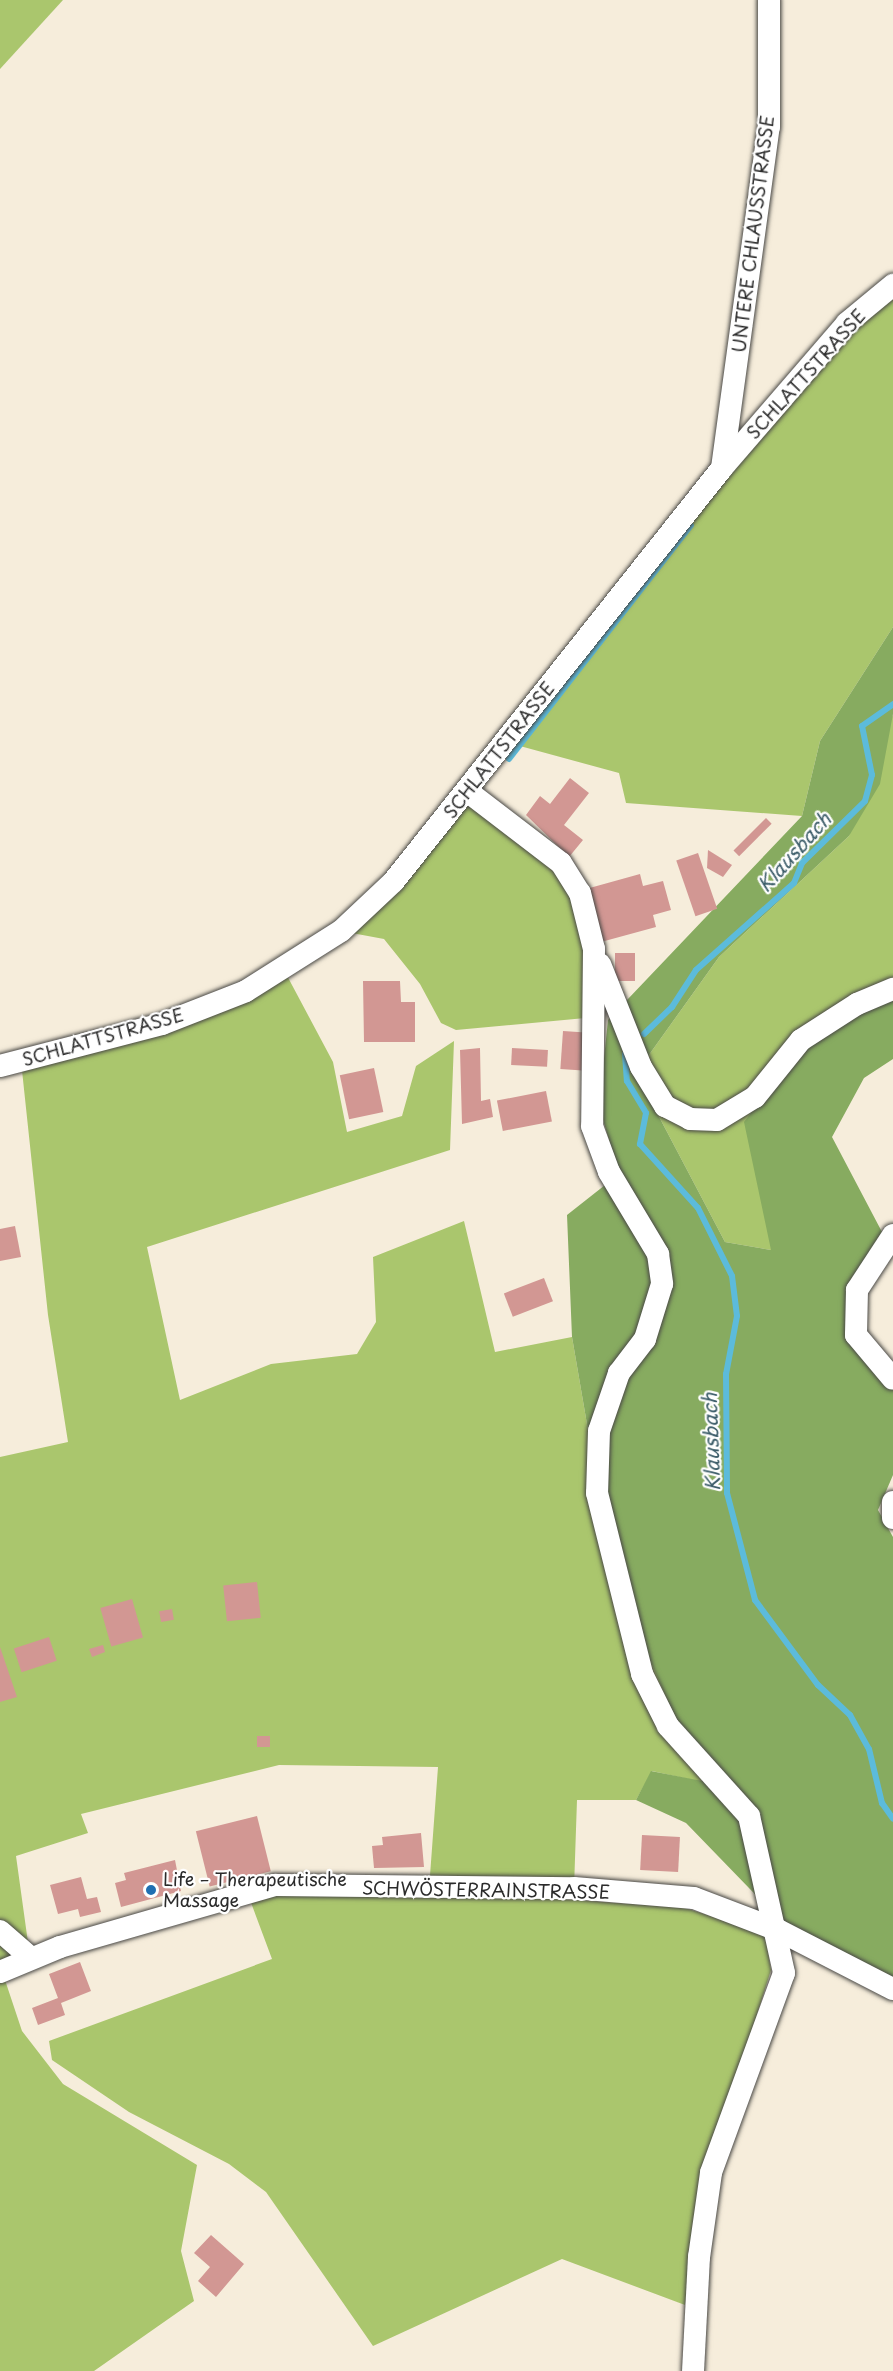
<!DOCTYPE html>
<html>
<head>
<meta charset="utf-8">
<style>
  body { margin:0 }
  #map { position:relative; width:893px; height:2371px; overflow:hidden; background:#f6eddb; font-family:"Playpen Sans",sans-serif }
  div>[style] { position:absolute }
  .green>* { inset:0; background:#aac66d }
  .forest>* { inset:0; background:#87ab60 }
  .stream>* { height:6px; margin:-3px; padding:0 3px; transform-origin:3px; border-radius:3px; background:#5cbbdb }
  .building>* { inset:0; background:#d29793; transform-origin:0 0 }
  .roads { filter:drop-shadow(0 0 2px #494845) drop-shadow(0 0 2px #494845) }
  .minor>* { height:22px; margin:-11px; padding:0 11px; transform-origin:11px; border-radius:11px; background:#fff }
  .dots>* { width:16px; height:16px; translate:-50% -50%; box-sizing:border-box; border:3px solid #fff; border-radius:50% }
  span { translate:-50% -50%; white-space:nowrap; text-align:center; line-height:1.15; -webkit-text-stroke:4.5px #fff; paint-order:stroke }
  .street-label { font-size:18px; color:#2b2b2b }
  .poi-label { font-size:18px; color:#2b2b2b }
  .left { translate:0 -50%; text-align:left }
  .water-label { font-size:20px; color:#3c5d69; font-style:italic }
</style>
</head>
<body>
<div id="map">
  <div class="green">
    <div style="clip-path:polygon(0 0,63px 0,0 69px)"></div>
    <div style="clip-path:polygon(893px 287px,893px 627px,820px 741px,802px 816px,626px 803px,619px 773px,505px 742px,722px 468px)"></div>
    <div style="clip-path:polygon(893px 714px,893px 1000px,771px 1250px,725px 1242px,636px 1073px,719px 957px,849px 836px)"></div>
    <div style="clip-path:polygon(467px 791px,580px 893px,596px 1017px,456px 1030px,441px 1023px,420px 984px,384px 939px,341px 931px)"></div>
    <div style="clip-path:polygon(284px 970px,333px 1062px,347px 1132px,402px 1116px,416px 1066px,454px 1041px,450px 1150px,147px 1247px,180px 1400px,271px 1364px,357px 1354px,376px 1322px,373px 1257px,464px 1221px,495px 1352px,572px 1337px,588px 1430px,702px 1782px,652px 1771px,636px 1800px,577px 1800px,574px 1888px,440px 1890px,685px 1908px,765px 1933px,771px 1970px,699px 2199px,685px 2305px,562px 2259px,373px 2346px,266px 2192px,229px 2164px,129px 2112px,52px 2060px,49px 2041px,272px 1959px,247px 1892px,429px 1889px,438px 1767px,279px 1765px,81px 1814px,88px 1833px,16px 1856px,30px 1957px,2px 1971px,22px 2031px,63px 2084px,197px 2165px,181px 2251px,194px 2301px,94px 2371px,0 2371px,0 1457px,68px 1442px,48px 1315px,21px 1061px)"></div>
  </div>
  <div class="forest">
    <div style="clip-path:polygon(893px 627px,893px 714px,880px 784px,849px 836px,719px 957px,636px 1073px,725px 1242px,771px 1250px,744px 1122px,802px 1048px,861px 1009px,893px 1000px,893px 1059px,864px 1078px,832px 1137px,882px 1232px,850px 1337px,893px 1390px,893px 1475px,878px 1510px,893px 1537px,893px 1981px,783px 1923px,686px 1823px,636px 1800px,651px 1771px,702px 1781px,643px 1643px,588px 1430px,572px 1337px,567px 1215px,619px 1174px,599px 1106px,608px 1020px,802px 816px,820px 741px)"></div>
  </div>
  <div class="stream">
    <div style="left:509px;top:759px;width:296px;rotate:-52.1deg"></div>
    <div style="left:644px;top:1034px;width:39px;rotate:-44deg"></div>
    <div style="left:672px;top:1007px;width:44px;rotate:-57deg"></div>
    <div style="left:696px;top:970px;width:131px;rotate:-41.6deg"></div>
    <div style="left:794px;top:883px;width:22px;rotate:-68deg"></div>
    <div style="left:802px;top:863px;width:88px;rotate:-44.5deg"></div>
    <div style="left:865px;top:801px;width:27px;rotate:-75deg"></div>
    <div style="left:872px;top:775px;width:50px;rotate:-101.5deg"></div>
    <div style="left:862px;top:726px;width:38px;rotate:-35deg"></div>
    <div style="left:625px;top:1054px;width:27px;rotate:86deg"></div>
    <div style="left:627px;top:1081px;width:37px;rotate:59deg"></div>
    <div style="left:646px;top:1113px;width:32px;rotate:101deg"></div>
    <div style="left:640px;top:1144px;width:86px;rotate:47.8deg"></div>
    <div style="left:698px;top:1208px;width:76px;rotate:63.4deg"></div>
    <div style="left:732px;top:1276px;width:40px;rotate:82.9deg"></div>
    <div style="left:737px;top:1316px;width:59px;rotate:100.7deg"></div>
    <div style="left:726px;top:1374px;width:119px;rotate:89.5deg"></div>
    <div style="left:727px;top:1493px;width:111px;rotate:75.3deg"></div>
    <div style="left:755px;top:1600px;width:106px;rotate:53.5deg"></div>
    <div style="left:818px;top:1685px;width:44px;rotate:43.2deg"></div>
    <div style="left:850px;top:1715px;width:39px;rotate:61deg"></div>
    <div style="left:869px;top:1749px;width:56px;rotate:76.5deg"></div>
    <div style="left:882px;top:1803px;width:19px;rotate:55deg"></div>
  </div>
  <div class="building">
    <div style="clip-path:polygon(570px 778px,589px 793px,564px 825px,583px 840px,569px 857px,526px 815px,540px 796px,550px 804px)"></div>
    <div style="left:766px;top:818px;width:8px;height:46px;rotate:45deg"></div>
    <div style="clip-path:polygon(708px 850px,732px 865px,723px 877px,707px 868px)"></div>
    <div style="left:698px;top:853px;width:59px;height:23px;rotate:71deg"></div>
    <div style="clip-path:polygon(640px 874px,643px 886px,663px 881px,671px 910px,653px 915px,656px 927px,601px 942px,586px 889px)"></div>
    <div style="left:615px;top:953px;width:20px;height:28px"></div>
    <div style="clip-path:polygon(363px 981px,400px 981px,401px 1002px,415px 1002px,415px 1042px,364px 1042px)"></div>
    <div style="left:563px;top:1031px;width:26px;height:38px;rotate:4deg"></div>
    <div style="clip-path:polygon(480px 1048px,481px 1101px,490px 1099px,493px 1117px,462px 1124px,460px 1050px)"></div>
    <div style="left:512px;top:1048px;width:36px;height:17px;rotate:3deg"></div>
    <div style="left:374px;top:1068px;width:45px;height:35px;rotate:78deg"></div>
    <div style="left:546px;top:1091px;width:31px;height:50px;rotate:79deg"></div>
    <div style="clip-path:polygon(15px 1226px,21px 1257px,0 1261px,0 1229px)"></div>
    <div style="left:544px;top:1278px;width:25px;height:43px;rotate:69deg"></div>
    <div style="left:257px;top:1582px;width:36px;height:34px;rotate:84deg"></div>
    <div style="left:132px;top:1599px;width:40px;height:33px;rotate:74deg"></div>
    <div style="left:172px;top:1609px;width:11px;height:13px;rotate:80deg"></div>
    <div style="left:49px;top:1637px;width:25px;height:37px;rotate:72deg"></div>
    <div style="clip-path:polygon(103px 1645px,105px 1652px,92px 1657px,89px 1649px)"></div>
    <div style="clip-path:polygon(0 1647px,17px 1697px,0 1702px)"></div>
    <div style="left:257px;top:1736px;width:13px;height:11px"></div>
    <div style="left:257px;top:1816px;width:57px;height:63px;rotate:76deg"></div>
    <div style="clip-path:polygon(421px 1833px,424px 1867px,374px 1868px,372px 1846px,383px 1845px,382px 1837px)"></div>
    <div style="left:642px;top:1835px;width:38px;height:35px;rotate:3deg"></div>
    <div style="clip-path:polygon(175px 1860px,181px 1891px,121px 1907px,115px 1883px,126px 1880px,124px 1873px)"></div>
    <div style="clip-path:polygon(81px 1877px,87px 1899px,97px 1897px,101px 1912px,80px 1917px,78px 1909px,58px 1914px,50px 1885px)"></div>
    <div style="clip-path:polygon(80px 1962px,91px 1991px,61px 2003px,65px 2015px,38px 2025px,32px 2008px,58px 1998px,49px 1974px)"></div>
    <div style="clip-path:polygon(211px 2235px,244px 2264px,216px 2297px,198px 2281px,210px 2267px,194px 2253px)"></div>
  </div>
  <div class="roads">
    <div class="minor">
      <div style="left:722px;top:468px;width:344px;rotate:-82.2deg"></div>
      <div style="left:769px;top:127px;width:127px;rotate:-90deg"></div>
      <div style="left:467px;top:791px;width:118px;rotate:37.5deg"></div>
      <div style="left:561px;top:863px;width:36px;rotate:58deg"></div>
      <div style="left:580px;top:893px;width:58px;rotate:76deg"></div>
      <div style="left:594px;top:949px;width:177px;rotate:90.6deg"></div>
      <div style="left:592px;top:1126px;width:49px;rotate:69.7deg"></div>
      <div style="left:609px;top:1172px;width:96px;rotate:59.1deg"></div>
      <div style="left:658px;top:1254px;width:30px;rotate:82deg"></div>
      <div style="left:662px;top:1284px;width:58px;rotate:107.2deg"></div>
      <div style="left:645px;top:1339px;width:43px;rotate:127.4deg"></div>
      <div style="left:619px;top:1373px;width:61px;rotate:109deg"></div>
      <div style="left:599px;top:1431px;width:62px;rotate:91.8deg"></div>
      <div style="left:597px;top:1493px;width:187px;rotate:76deg"></div>
      <div style="left:642px;top:1674px;width:58px;rotate:63.4deg"></div>
      <div style="left:668px;top:1726px;width:121px;rotate:48deg"></div>
      <div style="left:749px;top:1816px;width:161px;rotate:77.4deg"></div>
      <div style="left:784px;top:1973px;width:213px;rotate:110.1deg"></div>
      <div style="left:711px;top:2173px;width:85px;rotate:98.1deg"></div>
      <div style="left:699px;top:2257px;width:114px;rotate:93deg"></div>
      <div style="left:600px;top:964px;width:111px;rotate:68.3deg"></div>
      <div style="left:641px;top:1067px;width:46px;rotate:58.4deg"></div>
      <div style="left:665px;top:1106px;width:28px;rotate:27deg"></div>
      <div style="left:690px;top:1119px;width:27px;rotate:2deg"></div>
      <div style="left:717px;top:1120px;width:44px;rotate:-31.2deg"></div>
      <div style="left:755px;top:1097px;width:73px;rotate:-51.1deg"></div>
      <div style="left:801px;top:1040px;width:67px;rotate:-32.7deg"></div>
      <div style="left:857px;top:1004px;width:39px;rotate:-23deg"></div>
      <div style="left:0;top:1066px;width:167px;rotate:-14.5deg"></div>
      <div style="left:162px;top:1024px;width:90px;rotate:-21.4deg"></div>
      <div style="left:246px;top:991px;width:112px;rotate:-32.3deg"></div>
      <div style="left:341px;top:931px;width:73px;rotate:-43.3deg"></div>
      <div style="left:394px;top:881px;width:527px;rotate:-51.54deg"></div>
      <div style="left:722px;top:468px;width:191px;rotate:-49.2deg"></div>
      <div style="left:847px;top:323px;width:60px;rotate:-39.6deg"></div>
      <div style="left:893px;top:1235px;width:66px;rotate:123.2deg"></div>
      <div style="left:857px;top:1290px;width:45px;rotate:91.3deg"></div>
      <div style="left:856px;top:1335px;width:57px;rotate:49.9deg"></div>
      <div style="left:893px;top:1502px;width:16px;rotate:90deg"></div>
      <div style="left:0;top:1931px;width:40px;rotate:41deg"></div>
      <div style="left:0;top:1972px;width:65px;rotate:-22.6deg"></div>
      <div style="left:60px;top:1947px;width:224px;rotate:-16.1deg"></div>
      <div style="left:275px;top:1885px;width:299px;rotate:0.6deg"></div>
      <div style="left:574px;top:1888px;width:120px;rotate:4.8deg"></div>
      <div style="left:694px;top:1898px;width:90px;rotate:20.9deg"></div>
      <div style="left:778px;top:1930px;width:129px;rotate:27.2deg"></div>
    </div>
  </div>
  <div class="dots">
    <div style="left:151px;top:1890px;background:#1f6fb2"></div>
  </div>
  <div class="street-label">
    <span style="left:753px;top:234px;rotate:-83deg">UNTERE CHLAUSSTRASSE</span>
    <span style="left:806px;top:374px;rotate:-48deg">SCHLATTSTRASSE</span>
    <span style="left:499px;top:750px;rotate:-52deg">SCHLATTSTRASSE</span>
    <span style="left:103px;top:1037px;rotate:-16deg">SCHLATTSTRASSE</span>
    <span style="left:486px;top:1890px;rotate:1deg">SCHWÖSTERRAINSTRASSE</span>
  </div>
  <div class="poi-label">
    <span class="left" style="left:163px;top:1890px">Life – Therapeutische<br>Massage</span>
  </div>
  <div class="water-label">
    <span style="left:794px;top:852px;rotate:-48deg">Klausbach</span>
    <span style="left:711px;top:1442px;rotate:-92deg">Klausbach</span>
  </div>
</div>
</body>
</html>
